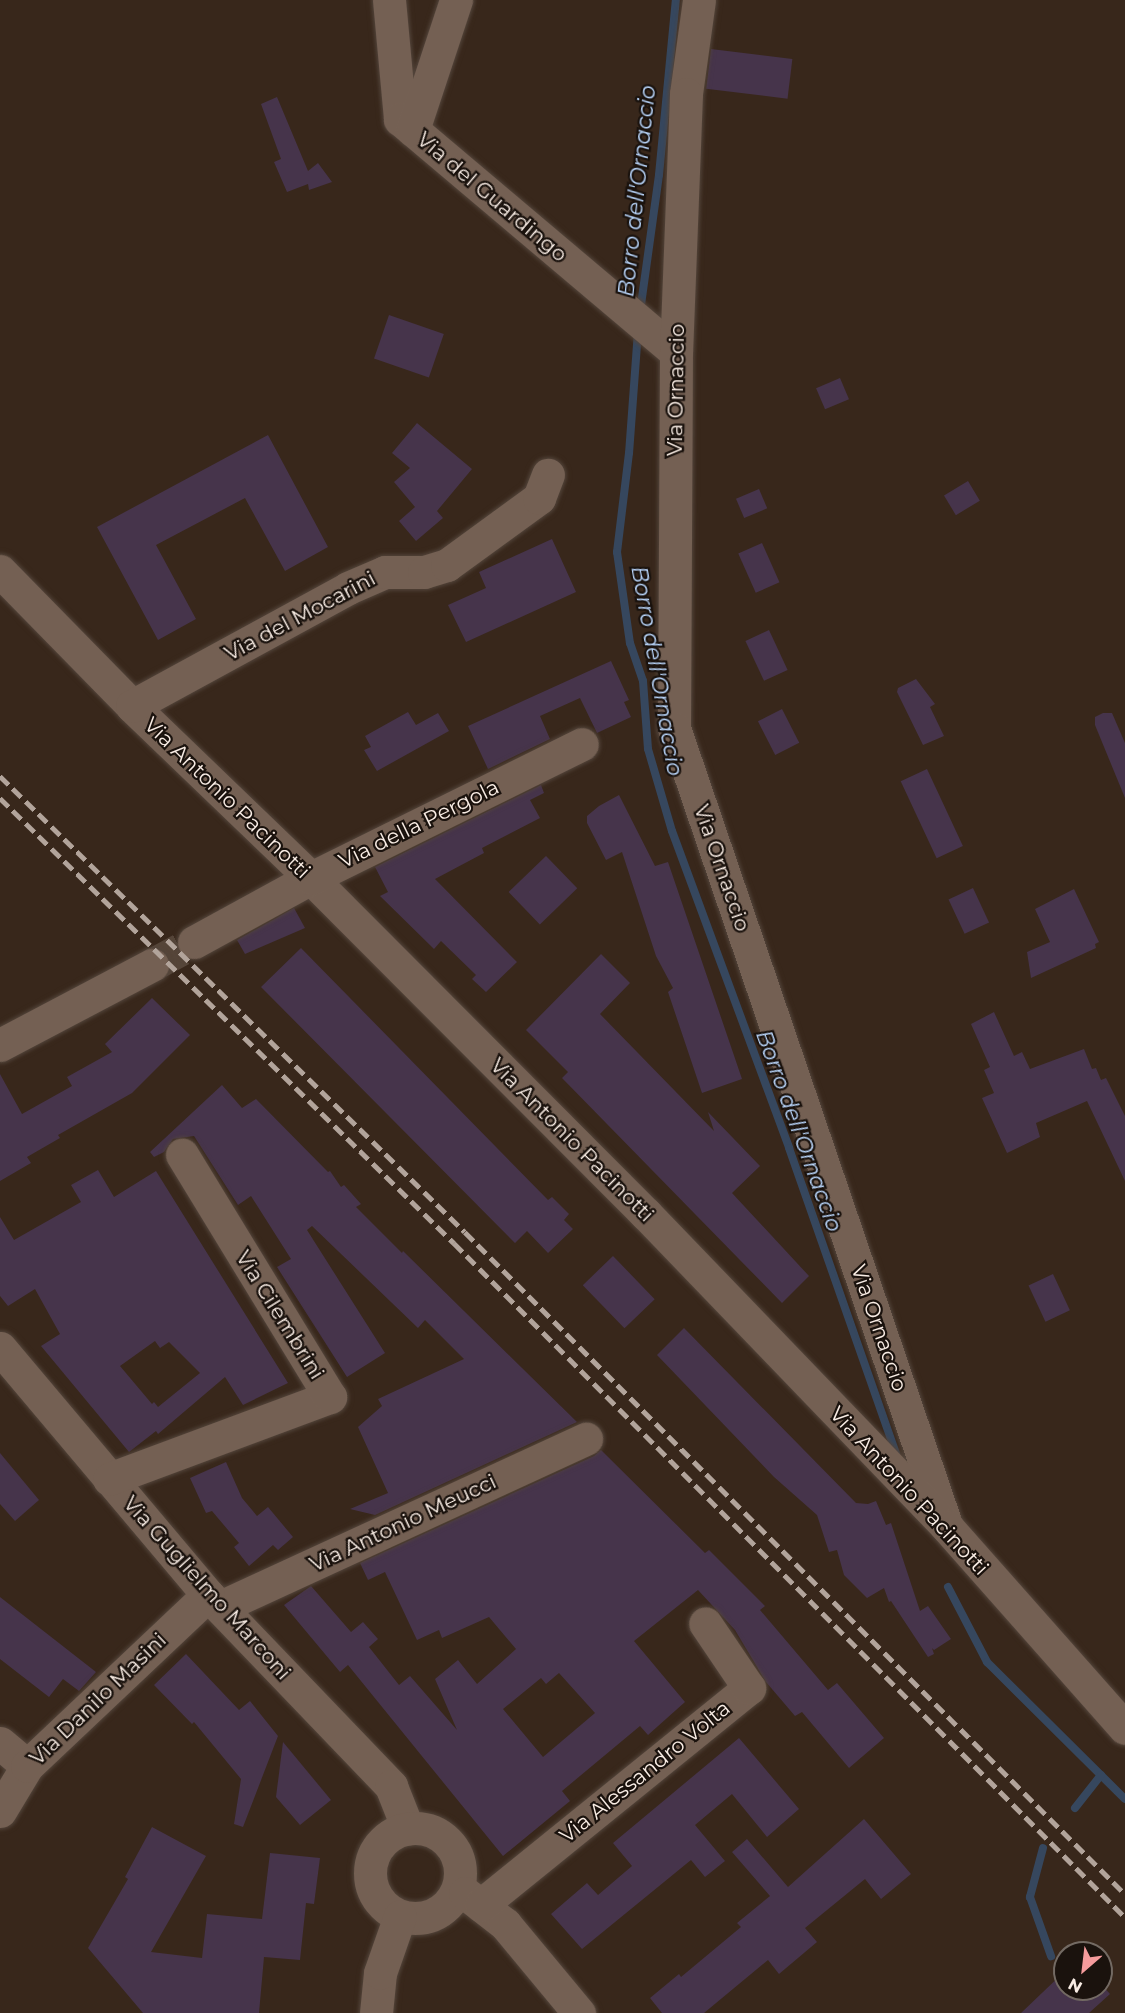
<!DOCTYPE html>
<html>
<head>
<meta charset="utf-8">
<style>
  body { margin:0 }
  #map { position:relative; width:1125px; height:2013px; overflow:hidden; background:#38271b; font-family:Montserrat,sans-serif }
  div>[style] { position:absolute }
  .stream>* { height:8px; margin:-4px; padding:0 4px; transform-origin:4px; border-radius:4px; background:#36475e }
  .building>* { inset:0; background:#46344b; transform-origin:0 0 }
  .minor-tunnel>* { height:33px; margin-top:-16.5px; transform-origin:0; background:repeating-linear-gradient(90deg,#554539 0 33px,transparent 0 49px) }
  .roads { filter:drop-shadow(0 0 2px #53453b) drop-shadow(0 0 2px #53453b) }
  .minor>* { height:33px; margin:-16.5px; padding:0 16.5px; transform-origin:16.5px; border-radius:16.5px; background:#746053 }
  .minor>.ring { margin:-16.5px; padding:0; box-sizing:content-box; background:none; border:33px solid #746053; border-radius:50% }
  .rail>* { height:4.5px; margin-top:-2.25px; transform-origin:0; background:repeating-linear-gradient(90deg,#b2a49b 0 12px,transparent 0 18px) }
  span { translate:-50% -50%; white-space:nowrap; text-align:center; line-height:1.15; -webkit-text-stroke:4.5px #1a120d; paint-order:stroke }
  .street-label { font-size:21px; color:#f9ede5 }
  .water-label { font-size:22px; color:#b7d3f8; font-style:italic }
  .north { position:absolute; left:1053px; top:1941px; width:60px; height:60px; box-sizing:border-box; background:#1a120d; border:2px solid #736a63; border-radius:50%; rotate:208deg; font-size:16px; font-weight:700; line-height:24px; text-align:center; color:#f9ede5 }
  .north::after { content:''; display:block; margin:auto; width:21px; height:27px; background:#f59b9c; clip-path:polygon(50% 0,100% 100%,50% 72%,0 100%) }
</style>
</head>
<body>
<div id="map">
  <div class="stream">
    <div style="left:640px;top:312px;width:138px;rotate:-82.1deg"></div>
    <div style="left:659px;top:175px;width:176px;rotate:-84.5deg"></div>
    <div style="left:638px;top:331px;width:122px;rotate:94.2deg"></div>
    <div style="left:629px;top:453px;width:100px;rotate:96.9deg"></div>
    <div style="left:617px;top:552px;width:92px;rotate:81.9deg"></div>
    <div style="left:630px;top:643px;width:40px;rotate:71.1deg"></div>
    <div style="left:643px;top:681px;width:68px;rotate:85.8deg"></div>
    <div style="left:648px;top:749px;width:85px;rotate:73.7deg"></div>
    <div style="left:672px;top:831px;width:338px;rotate:69.7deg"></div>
    <div style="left:789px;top:1148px;width:324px;rotate:70.7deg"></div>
    <div style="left:948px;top:1587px;width:85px;rotate:62.5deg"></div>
    <div style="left:987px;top:1662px;width:194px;rotate:44.8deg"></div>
    <div style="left:1075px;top:1808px;width:42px;rotate:-51.8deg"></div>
    <div style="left:1043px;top:1848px;width:51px;rotate:104.9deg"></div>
    <div style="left:1030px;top:1897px;width:63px;rotate:70.4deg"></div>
  </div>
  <div class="building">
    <div style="left:711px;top:49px;width:82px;height:40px;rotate:7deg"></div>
    <div style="clip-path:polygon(277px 97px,308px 171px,318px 163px,332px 182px,309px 190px,308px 184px,287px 192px,274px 162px,281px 159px,261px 104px)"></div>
    <div style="left:389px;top:315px;width:58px;height:46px;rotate:19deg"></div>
    <div style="left:840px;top:378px;width:23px;height:26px;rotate:67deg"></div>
    <div style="clip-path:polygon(417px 423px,472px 469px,437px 511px,443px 518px,416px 541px,399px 521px,415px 507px,394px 482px,410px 468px,392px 453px)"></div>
    <div style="clip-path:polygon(268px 435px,328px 547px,285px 571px,245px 498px,156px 545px,196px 619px,158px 640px,97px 527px)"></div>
    <div style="left:968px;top:481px;width:23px;height:28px;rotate:59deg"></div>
    <div style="left:759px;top:489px;width:21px;height:25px;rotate:67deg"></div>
    <div style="clip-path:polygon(552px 539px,576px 592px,466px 642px,448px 605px,486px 588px,479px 572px)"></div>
    <div style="left:762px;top:543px;width:43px;height:26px;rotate:66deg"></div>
    <div style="left:769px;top:630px;width:44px;height:26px;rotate:65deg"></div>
    <div style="clip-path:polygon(611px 661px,629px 700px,624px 702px,631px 717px,597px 733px,580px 698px,540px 716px,550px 739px,488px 769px,468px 726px)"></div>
    <div style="clip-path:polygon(916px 679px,935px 704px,930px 707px,944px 736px,923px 745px,897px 692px,898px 688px)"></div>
    <div style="left:782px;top:709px;width:38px;height:27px;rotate:63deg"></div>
    <div style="clip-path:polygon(408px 712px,416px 725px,438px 713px,449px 731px,377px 771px,364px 750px,371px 747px,365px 736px)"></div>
    <div style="clip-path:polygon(1103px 713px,1112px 713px,1125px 743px,1125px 798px,1095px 725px,1095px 717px)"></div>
    <div style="left:927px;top:769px;width:85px;height:29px;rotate:65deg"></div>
    <div style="clip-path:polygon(541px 785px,544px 793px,530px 800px,540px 818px,482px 848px,484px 853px,435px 879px,517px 962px,486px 992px,472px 979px,476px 975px,441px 941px,434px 949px,380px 896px,388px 892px,375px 867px)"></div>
    <div style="clip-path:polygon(619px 795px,655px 866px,668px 862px,742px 1079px,702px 1093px,668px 992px,673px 988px,656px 956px,622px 852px,606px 860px,587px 823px,587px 816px,599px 806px)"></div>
    <div style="left:546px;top:856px;width:45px;height:52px;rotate:46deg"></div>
    <div style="left:973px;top:888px;width:38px;height:27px;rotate:65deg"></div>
    <div style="clip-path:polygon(1074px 889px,1099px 942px,1095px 944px,1096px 948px,1031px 978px,1027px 952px,1050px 942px,1035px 909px)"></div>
    <div style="clip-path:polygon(294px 908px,305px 928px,245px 954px,237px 940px)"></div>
    <div style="clip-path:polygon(301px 948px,548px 1200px,552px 1197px,569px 1214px,564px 1220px,573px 1229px,548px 1253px,527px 1231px,515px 1243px,261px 987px)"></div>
    <div style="clip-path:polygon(601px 954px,630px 983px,600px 1014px,714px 1131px,708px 1112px,760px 1166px,732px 1193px,809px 1276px,782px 1303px,562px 1078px,568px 1072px,526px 1030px)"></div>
    <div style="clip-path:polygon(152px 998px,190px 1035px,132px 1093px,58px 1135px,60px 1138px,27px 1157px,31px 1163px,0 1181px,0 1074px,22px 1114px,72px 1086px,67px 1077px,112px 1052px,105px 1044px)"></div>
    <div style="clip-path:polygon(994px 1012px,1014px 1056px,1022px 1052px,1030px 1069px,1084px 1049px,1092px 1069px,1096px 1068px,1101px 1080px,1106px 1078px,1125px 1116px,1125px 1181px,1087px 1101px,1036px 1123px,1040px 1137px,1007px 1153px,982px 1098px,994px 1093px,984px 1070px,990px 1067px,971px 1024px)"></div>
    <div style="clip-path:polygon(222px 1085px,242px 1108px,256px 1099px,328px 1172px,330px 1171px,341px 1187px,344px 1185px,361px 1204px,356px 1207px,402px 1253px,403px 1251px,577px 1422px,375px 1515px,350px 1509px,388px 1493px,358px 1427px,382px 1406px,378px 1399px,464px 1359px,425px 1320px,418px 1328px,312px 1226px,307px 1230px,385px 1353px,347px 1377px,277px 1267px,291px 1259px,251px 1196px,238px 1205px,194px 1136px,173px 1139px,164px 1152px,154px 1157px,150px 1152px)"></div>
    <div style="clip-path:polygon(evenodd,98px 1170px,114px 1197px,156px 1171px,288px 1383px,243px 1405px,225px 1377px,158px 1434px,156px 1431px,129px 1452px,41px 1346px,60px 1334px,35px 1289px,8px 1306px,0 1296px,0 1217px,14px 1240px,81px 1202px,71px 1185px,98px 1170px,155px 1341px,160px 1348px,169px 1342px,200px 1373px,158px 1407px,154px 1402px,152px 1404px,120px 1366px,155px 1341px)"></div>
    <div style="left:613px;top:1256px;width:60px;height:42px;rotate:46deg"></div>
    <div style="left:1053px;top:1274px;width:40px;height:27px;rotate:65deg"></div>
    <div style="clip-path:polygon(684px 1328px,856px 1503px,868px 1504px,876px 1501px,886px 1525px,891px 1523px,920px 1611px,928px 1606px,951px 1639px,934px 1650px,932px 1648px,934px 1654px,928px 1657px,891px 1601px,889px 1602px,884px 1588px,867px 1598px,844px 1575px,837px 1550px,829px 1552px,817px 1515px,774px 1477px,657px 1355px)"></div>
    <div style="clip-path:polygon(evenodd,601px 1450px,705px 1553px,709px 1550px,765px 1606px,760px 1610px,828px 1690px,837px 1683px,884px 1738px,849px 1768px,802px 1712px,795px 1716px,766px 1682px,735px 1630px,698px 1590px,634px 1641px,685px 1702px,648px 1735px,640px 1726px,562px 1791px,570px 1801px,503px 1856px,348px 1665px,340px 1672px,284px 1605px,311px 1586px,351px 1632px,363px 1622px,378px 1639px,369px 1647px,399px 1685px,410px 1676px,457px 1730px,435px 1679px,458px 1660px,477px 1684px,516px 1649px,489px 1617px,442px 1638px,439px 1630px,417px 1640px,385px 1572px,368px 1580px,360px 1563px,594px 1456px,601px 1450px,559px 1673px,595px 1713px,543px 1757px,503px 1709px,541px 1678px,546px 1684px,559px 1673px)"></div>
    <div style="clip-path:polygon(0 1453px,39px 1500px,15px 1521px,0 1504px)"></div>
    <div style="clip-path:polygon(226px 1462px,242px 1498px,257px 1516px,268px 1507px,293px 1537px,278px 1550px,273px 1545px,249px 1566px,234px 1547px,239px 1543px,212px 1511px,206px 1513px,190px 1478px)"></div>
    <div style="clip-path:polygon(0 1597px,96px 1672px,79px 1691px,63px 1679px,49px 1697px,0 1659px)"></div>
    <div style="clip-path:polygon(186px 1654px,239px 1710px,250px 1701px,278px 1736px,243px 1827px,234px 1824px,241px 1779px,194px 1722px,192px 1724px,154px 1685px)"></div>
    <div style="clip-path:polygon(739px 1738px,799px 1809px,767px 1837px,732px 1794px,695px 1825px,725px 1861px,705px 1877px,691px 1860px,582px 1949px,551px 1914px,587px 1883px,598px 1895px,632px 1866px,613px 1843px)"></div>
    <div style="clip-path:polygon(283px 1742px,331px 1800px,300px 1825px,276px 1797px)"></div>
    <div style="clip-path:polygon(864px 1819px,911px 1874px,881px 1899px,865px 1879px,805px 1928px,817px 1942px,779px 1974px,768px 1960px,704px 2013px,662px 2013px,650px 1998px,679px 1974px,681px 1977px,741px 1927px,737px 1923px,770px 1896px,732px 1852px,747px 1839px,788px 1887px)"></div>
    <div style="clip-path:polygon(152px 1827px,206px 1856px,151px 1952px,202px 1958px,207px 1914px,262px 1919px,270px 1853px,320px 1858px,314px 1904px,306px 1903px,300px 1960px,264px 1957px,259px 2013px,143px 2013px,88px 1948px,128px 1879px,125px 1877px)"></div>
    <div style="clip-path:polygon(1065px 1971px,1065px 1989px,1101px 1989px,1101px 1984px,1110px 1994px,1089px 2013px,1021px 2013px)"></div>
  </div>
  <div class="minor-tunnel">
    <div style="left:152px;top:965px;width:48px;rotate:-28.7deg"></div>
  </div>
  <div class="roads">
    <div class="minor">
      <div style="left:389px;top:0;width:120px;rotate:84.7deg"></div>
      <div style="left:400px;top:119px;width:361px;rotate:40.2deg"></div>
      <div style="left:699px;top:0;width:95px;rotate:97.9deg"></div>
      <div style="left:686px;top:94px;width:258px;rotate:92.2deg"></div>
      <div style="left:676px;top:352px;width:376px;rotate:90.3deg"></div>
      <div style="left:674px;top:728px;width:836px;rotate:71.15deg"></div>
      <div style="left:413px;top:130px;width:137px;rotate:-71.7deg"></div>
      <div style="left:0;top:571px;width:189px;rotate:45.6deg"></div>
      <div style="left:132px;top:706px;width:248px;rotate:43.9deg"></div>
      <div style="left:311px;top:878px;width:474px;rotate:45.1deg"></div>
      <div style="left:646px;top:1214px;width:434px;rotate:46.1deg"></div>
      <div style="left:947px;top:1527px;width:268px;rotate:48.5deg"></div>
      <div style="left:132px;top:706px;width:246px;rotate:-28.6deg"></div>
      <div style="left:348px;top:588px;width:40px;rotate:-23.4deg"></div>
      <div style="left:385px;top:572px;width:39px"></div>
      <div style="left:424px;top:572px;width:24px;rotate:-17deg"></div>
      <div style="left:447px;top:565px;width:114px;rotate:-36.1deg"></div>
      <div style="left:539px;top:498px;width:25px;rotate:-69deg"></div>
      <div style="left:194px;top:942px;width:133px;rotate:-28.7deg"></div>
      <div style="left:311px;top:878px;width:302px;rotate:-26.3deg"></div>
      <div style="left:0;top:1045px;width:172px;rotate:-27.8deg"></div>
      <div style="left:0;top:1348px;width:323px;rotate:49.9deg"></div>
      <div style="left:208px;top:1595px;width:265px;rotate:46.2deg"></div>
      <div style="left:391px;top:1786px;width:46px;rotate:68.4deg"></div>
      <div style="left:109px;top:1479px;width:236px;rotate:-20.4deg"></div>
      <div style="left:330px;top:1397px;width:284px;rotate:-121.4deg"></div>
      <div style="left:220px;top:1607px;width:403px;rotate:-24.7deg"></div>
      <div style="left:0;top:1743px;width:35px;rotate:40deg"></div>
      <div style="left:0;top:1811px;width:52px;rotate:-59deg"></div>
      <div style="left:27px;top:1766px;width:249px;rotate:-43.4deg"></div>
      <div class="ring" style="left:370px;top:1828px;width:57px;height:57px"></div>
      <div style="left:465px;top:1893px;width:51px;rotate:37.8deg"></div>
      <div style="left:505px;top:1924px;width:116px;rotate:50.3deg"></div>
      <div style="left:481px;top:1905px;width:345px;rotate:-39deg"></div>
      <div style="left:749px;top:1688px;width:78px;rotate:-124.1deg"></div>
      <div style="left:376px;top:2013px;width:40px;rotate:-84.3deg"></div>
      <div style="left:380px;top:1973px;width:60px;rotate:-70.7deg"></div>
    </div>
  </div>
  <div class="rail">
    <div style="left:0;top:776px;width:651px;rotate:44.44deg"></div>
    <div style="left:465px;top:1232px;width:935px;rotate:45.09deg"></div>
    <div style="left:0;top:798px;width:636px;rotate:44.43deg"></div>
    <div style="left:454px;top:1243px;width:951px;rotate:45.13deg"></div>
  </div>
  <div class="street-label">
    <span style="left:492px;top:197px;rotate:40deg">Via del Guardingo</span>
    <span style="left:676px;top:390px;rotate:-89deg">Via Ornaccio</span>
    <span style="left:300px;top:616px;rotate:-28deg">Via del Mocarini</span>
    <span style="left:227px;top:798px;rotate:44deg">Via Antonio Pacinotti</span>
    <span style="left:419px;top:824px;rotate:-26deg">Via della Pergola</span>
    <span style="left:722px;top:868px;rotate:71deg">Via Ornaccio</span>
    <span style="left:572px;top:1140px;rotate:45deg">Via Antonio Pacinotti</span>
    <span style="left:280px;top:1315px;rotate:58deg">Via Cilembrini</span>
    <span style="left:879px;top:1328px;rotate:71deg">Via Ornaccio</span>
    <span style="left:909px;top:1491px;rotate:47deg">Via Antonio Pacinotti</span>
    <span style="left:403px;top:1523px;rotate:-25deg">Via Antonio Meucci</span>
    <span style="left:207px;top:1588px;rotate:48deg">Via Guglielmo Marconi</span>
    <span style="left:98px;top:1699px;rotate:-44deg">Via Danilo Masini</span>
    <span style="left:645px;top:1772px;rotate:-39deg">Via Alessandro Volta</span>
  </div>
  <div class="water-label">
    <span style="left:637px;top:191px;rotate:-84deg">Borro dell'Ornaccio</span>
    <span style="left:657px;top:671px;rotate:80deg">Borro dell'Ornaccio</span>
    <span style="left:799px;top:1131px;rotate:70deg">Borro dell'Ornaccio</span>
  </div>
  <div class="north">N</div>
</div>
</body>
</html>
